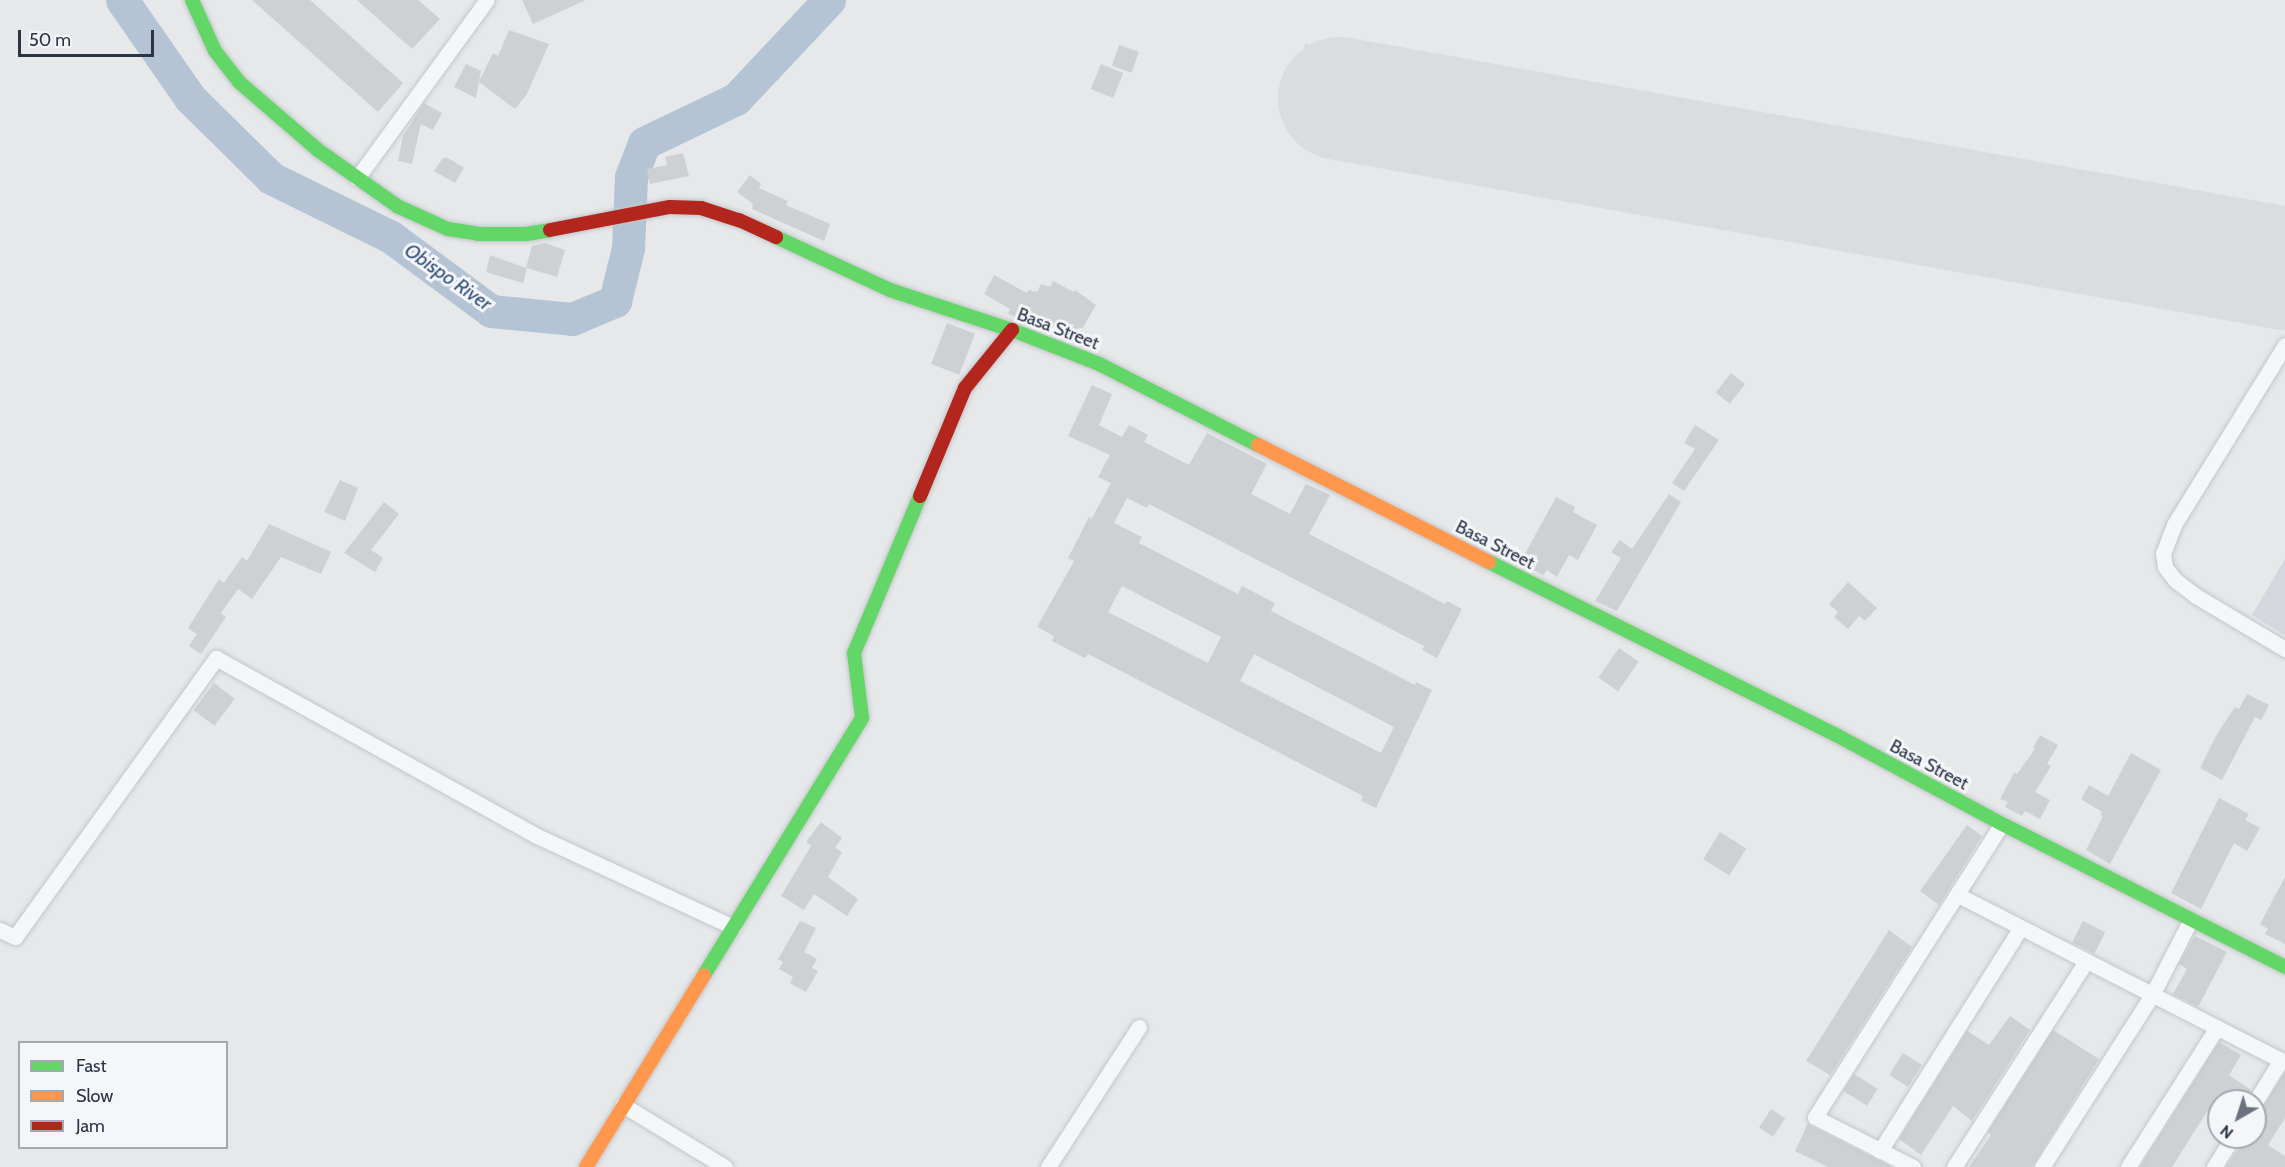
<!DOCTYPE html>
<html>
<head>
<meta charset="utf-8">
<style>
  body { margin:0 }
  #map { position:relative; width:2285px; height:1167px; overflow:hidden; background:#e6e8ea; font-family:Cabin,sans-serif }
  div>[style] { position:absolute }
  .built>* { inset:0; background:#d4d7dd; transform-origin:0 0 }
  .river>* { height:33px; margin:-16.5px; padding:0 16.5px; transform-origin:16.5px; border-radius:16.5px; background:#b4c4d5 }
  .runway>* { height:123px; margin:-61.5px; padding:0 61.5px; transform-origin:61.5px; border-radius:61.5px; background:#dadcde }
  .building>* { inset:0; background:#ced0d3; transform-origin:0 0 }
  .roads { filter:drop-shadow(0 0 2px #c4c6c8) drop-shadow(0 0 2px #c4c6c8) }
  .street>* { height:15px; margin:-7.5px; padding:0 7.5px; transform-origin:7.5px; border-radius:7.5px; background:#f5f6f7 }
  .fast>* { height:14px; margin:-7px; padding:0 7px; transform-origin:7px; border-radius:7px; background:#63d668 }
  .slow>* { height:14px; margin:-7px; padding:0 7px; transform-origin:7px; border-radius:7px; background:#ff974d }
  .jam>* { height:14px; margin:-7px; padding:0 7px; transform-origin:7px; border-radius:7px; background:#b3261e }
  span { translate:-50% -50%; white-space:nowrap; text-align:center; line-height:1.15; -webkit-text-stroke:6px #f4f6f9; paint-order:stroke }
  .street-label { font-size:18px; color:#2b3445 }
  .water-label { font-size:20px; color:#34527a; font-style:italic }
  .legend { position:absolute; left:18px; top:1041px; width:210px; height:108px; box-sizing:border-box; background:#f4f6f9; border:2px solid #a4a8b1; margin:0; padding:8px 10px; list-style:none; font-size:18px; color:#2b3445 }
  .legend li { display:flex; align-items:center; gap:12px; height:30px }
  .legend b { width:30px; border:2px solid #a4a8b1 }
  .north { position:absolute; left:2207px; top:1089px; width:60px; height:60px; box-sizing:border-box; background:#f4f6f9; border:2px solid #a4a8b1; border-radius:50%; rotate:219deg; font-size:16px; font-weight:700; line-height:24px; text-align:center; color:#2b3445 }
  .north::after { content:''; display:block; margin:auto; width:21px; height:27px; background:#6c737f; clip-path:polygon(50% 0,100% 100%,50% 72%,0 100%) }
  .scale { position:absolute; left:18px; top:30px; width:136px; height:27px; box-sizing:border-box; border:3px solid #2b3445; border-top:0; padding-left:8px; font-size:18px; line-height:21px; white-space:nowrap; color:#2b3445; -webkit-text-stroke:4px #f4f6f9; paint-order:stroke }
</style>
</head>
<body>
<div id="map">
  <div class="built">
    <div style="left:1305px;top:44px;width:996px;height:82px;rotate:10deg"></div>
    <div style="clip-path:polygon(2285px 559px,2285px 635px,2252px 615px)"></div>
  </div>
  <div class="river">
    <div style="left:122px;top:0;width:119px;rotate:55.2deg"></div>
    <div style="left:190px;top:98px;width:114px;rotate:44.6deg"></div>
    <div style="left:271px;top:178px;width:134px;rotate:26.2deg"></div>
    <div style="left:391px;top:237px;width:124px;rotate:36.5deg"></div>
    <div style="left:491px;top:311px;width:81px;rotate:5.6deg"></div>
    <div style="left:572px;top:319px;width:47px;rotate:-22.7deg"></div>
    <div style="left:615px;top:301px;width:55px;rotate:-76.2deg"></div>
    <div style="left:628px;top:248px;width:71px;rotate:-87.6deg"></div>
    <div style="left:631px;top:177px;width:36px;rotate:-69deg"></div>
    <div style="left:644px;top:143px;width:102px;rotate:-25.6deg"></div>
    <div style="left:736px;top:99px;width:136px;rotate:-46.8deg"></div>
  </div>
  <div class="runway">
    <div style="left:1339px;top:98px;width:961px;rotate:10.19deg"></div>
  </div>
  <div class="building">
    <div style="clip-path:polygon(252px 0,310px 0,403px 83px,378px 112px)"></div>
    <div style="clip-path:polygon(357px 0,418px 0,440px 19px,412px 49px)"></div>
    <div style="clip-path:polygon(522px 0,586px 0,533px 24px)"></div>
    <div style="clip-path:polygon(509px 30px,549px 44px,527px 94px,515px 109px,479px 82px,493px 53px,498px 56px)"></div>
    <div style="left:1119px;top:45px;width:21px;height:22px;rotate:19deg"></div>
    <div style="clip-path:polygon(466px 64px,481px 71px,476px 98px,454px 87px)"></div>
    <div style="left:1101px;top:64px;width:24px;height:27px;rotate:22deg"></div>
    <div style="clip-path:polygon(424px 103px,442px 113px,433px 130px,421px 124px,412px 164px,398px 161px,403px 136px)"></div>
    <div style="clip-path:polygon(683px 153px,689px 176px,650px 184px,647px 169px,667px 165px,665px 157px)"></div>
    <div style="clip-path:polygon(443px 158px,448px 158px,464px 168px,455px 183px,434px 171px)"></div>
    <div style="clip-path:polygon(750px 175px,761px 184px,759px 188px,788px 201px,786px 205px,830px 224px,824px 241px,752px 209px,753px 204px,737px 192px)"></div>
    <div style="clip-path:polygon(545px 243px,565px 250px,557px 277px,527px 268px,523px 283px,486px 272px,490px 255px,526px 268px,532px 246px)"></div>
    <div style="clip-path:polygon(994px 275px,1027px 293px,1028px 290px,1037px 292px,1041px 284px,1050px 287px,1053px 281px,1074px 292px,1075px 290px,1096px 305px,1075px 341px,1008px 314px,1010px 309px,984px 294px)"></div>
    <div style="left:947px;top:323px;width:30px;height:44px;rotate:21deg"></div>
    <div style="left:1731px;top:373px;width:18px;height:25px;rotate:38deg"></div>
    <div style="clip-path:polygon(evenodd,1092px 385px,1112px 394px,1099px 425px,1122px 437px,1129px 425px,1148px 435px,1144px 442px,1189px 465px,1207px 433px,1267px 464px,1251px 494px,1290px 514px,1306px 484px,1330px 495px,1309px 534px,1445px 604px,1447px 601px,1462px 609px,1437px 658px,1422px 650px,1424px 646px,1149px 504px,1147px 508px,1127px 498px,1114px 523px,1142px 537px,1139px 543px,1238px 594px,1242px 586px,1275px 603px,1271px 611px,1415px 685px,1416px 682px,1432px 690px,1376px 808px,1361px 801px,1363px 796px,1088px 654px,1085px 658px,1052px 641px,1054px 636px,1037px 627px,1074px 561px,1068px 558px,1089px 517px,1092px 518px,1111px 483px,1098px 477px,1110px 455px,1068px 436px,1092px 385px,1122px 586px,1221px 637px,1208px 663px,1108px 612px,1122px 586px,1092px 385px,1254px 654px,1394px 727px,1381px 753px,1240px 681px,1254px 654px)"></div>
    <div style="clip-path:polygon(1695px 425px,1719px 440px,1684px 491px,1672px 483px,1695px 449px,1684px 443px)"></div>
    <div style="clip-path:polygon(340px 480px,358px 488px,345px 521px,324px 512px)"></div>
    <div style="clip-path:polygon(1669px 494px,1681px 502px,1617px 611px,1595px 601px,1621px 558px,1611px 552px,1620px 540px,1632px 549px)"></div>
    <div style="clip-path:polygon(1556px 497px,1575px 507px,1573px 512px,1597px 525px,1578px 560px,1569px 555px,1557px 577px,1547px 570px,1543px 575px,1520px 563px)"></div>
    <div style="clip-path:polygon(384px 502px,399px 514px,371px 550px,383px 558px,375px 572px,344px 553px)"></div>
    <div style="clip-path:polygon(269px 524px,331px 552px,321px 574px,281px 557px,252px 599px,238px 589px,221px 613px,226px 617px,201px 654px,189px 646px,197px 634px,188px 628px,219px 579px,224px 583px,242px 557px,247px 561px)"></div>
    <div style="clip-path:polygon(1848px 582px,1877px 608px,1865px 621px,1859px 616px,1848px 629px,1834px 617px,1838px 612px,1829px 604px)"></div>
    <div style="left:1619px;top:648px;width:24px;height:36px;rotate:35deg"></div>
    <div style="left:214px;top:683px;width:26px;height:34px;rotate:37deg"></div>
    <div style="clip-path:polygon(2247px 694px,2269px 705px,2261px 720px,2255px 717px,2222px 780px,2200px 768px,2217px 734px,2235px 707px,2239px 709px)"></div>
    <div style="clip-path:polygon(2040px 735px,2058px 745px,2047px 764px,2051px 766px,2035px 792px,2050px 800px,2040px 819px,2025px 811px,2022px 816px,2005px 807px,2008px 802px,2000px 799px,2014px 773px,2017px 774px,2035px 749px,2033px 748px)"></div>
    <div style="clip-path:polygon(2131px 753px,2161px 770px,2110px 864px,2086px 850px,2103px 816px,2100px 815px,2102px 812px,2081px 799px,2089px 785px,2108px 796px)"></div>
    <div style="clip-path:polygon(2219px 798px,2249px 814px,2245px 820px,2260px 828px,2247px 851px,2234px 843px,2201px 909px,2171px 893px)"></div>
    <div style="clip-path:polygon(821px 822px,842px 838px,835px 848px,842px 852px,828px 877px,858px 899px,847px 916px,814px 894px,804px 910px,781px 896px,811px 846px,806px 842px)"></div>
    <div style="clip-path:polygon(1967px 825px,1982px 836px,1939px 905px,1920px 891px)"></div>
    <div style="left:1720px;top:832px;width:31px;height:32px;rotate:32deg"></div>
    <div style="clip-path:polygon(2285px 877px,2285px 944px,2265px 934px,2268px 929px,2260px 924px)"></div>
    <div style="clip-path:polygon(800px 921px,816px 928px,804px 952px,817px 959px,812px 968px,818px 971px,806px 992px,790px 983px,793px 977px,779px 969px,783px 962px,778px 959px)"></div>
    <div style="left:2083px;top:921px;width:25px;height:24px;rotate:27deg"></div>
    <div style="clip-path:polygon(1889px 930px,1912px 947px,1829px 1077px,1830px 1075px,1806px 1061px)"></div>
    <div style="clip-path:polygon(2195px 936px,2227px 952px,2198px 1007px,2173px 994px,2187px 969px,2179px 964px)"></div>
    <div style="clip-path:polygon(2010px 1016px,2030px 1030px,1972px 1121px,1953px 1106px,1921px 1155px,1899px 1139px,1967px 1031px,1989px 1045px)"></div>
    <div style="clip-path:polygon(2053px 1030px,2099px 1059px,2032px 1167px,1969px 1167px,1991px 1135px,1988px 1132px)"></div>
    <div style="clip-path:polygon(2219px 1042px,2241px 1055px,2229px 1075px,2251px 1090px,2245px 1101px,2215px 1099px,2172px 1167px,2140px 1167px)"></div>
    <div style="left:1903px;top:1053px;width:22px;height:26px;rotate:32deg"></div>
    <div style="clip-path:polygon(2285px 1072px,2285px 1118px,2268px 1145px,2285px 1156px,2285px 1167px,2226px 1167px,2247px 1137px,2255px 1137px,2255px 1119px)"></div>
    <div style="left:1854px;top:1074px;width:28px;height:20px;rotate:32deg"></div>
    <div style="left:1771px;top:1109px;width:17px;height:22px;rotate:33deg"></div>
    <div style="clip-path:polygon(1808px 1123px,1811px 1126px,1892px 1167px,1828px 1167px,1795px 1151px)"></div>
  </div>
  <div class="roads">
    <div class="street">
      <div style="left:357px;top:178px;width:220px;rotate:-53.9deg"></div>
      <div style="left:2285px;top:345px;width:211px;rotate:121.7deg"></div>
      <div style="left:2174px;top:525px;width:30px;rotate:111deg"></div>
      <div style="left:2163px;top:553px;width:14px;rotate:82deg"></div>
      <div style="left:2165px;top:567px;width:16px;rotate:52deg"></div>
      <div style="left:2175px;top:580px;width:26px;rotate:37deg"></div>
      <div style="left:2196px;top:596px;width:104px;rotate:30.8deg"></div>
      <div style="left:1958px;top:895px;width:363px;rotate:27.1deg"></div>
      <div style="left:2281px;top:1060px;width:49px;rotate:121.8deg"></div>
      <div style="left:0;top:930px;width:17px;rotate:25deg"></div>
      <div style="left:15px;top:937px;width:344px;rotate:-54.2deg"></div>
      <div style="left:216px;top:658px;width:365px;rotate:29deg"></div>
      <div style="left:535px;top:835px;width:218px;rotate:24.9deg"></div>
      <div style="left:623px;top:1105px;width:119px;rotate:31.3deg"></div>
      <div style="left:1880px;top:1151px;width:262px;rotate:-57.8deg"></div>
      <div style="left:1048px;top:1167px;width:167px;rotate:-57deg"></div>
      <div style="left:1913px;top:1167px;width:110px;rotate:-153deg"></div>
      <div style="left:1815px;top:1117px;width:348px;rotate:-57.5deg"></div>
      <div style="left:1954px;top:1167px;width:245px;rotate:-57.3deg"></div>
      <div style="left:2042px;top:1167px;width:204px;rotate:-57.4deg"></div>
      <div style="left:2152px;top:995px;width:83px;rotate:-62.8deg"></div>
      <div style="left:2128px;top:1167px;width:164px;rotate:-57.5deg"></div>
      <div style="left:2214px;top:1167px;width:36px;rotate:-58deg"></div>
    </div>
    <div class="fast">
      <div style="left:192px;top:0;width:56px;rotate:65.7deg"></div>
      <div style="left:215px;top:51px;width:39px;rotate:52deg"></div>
      <div style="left:239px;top:82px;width:104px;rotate:40.7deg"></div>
      <div style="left:318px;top:150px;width:97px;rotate:35.3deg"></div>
      <div style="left:397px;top:206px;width:56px;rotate:24.3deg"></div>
      <div style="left:448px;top:229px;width:30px;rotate:9deg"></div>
      <div style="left:478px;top:234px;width:48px"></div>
      <div style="left:526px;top:234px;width:24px;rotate:-9deg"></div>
      <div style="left:776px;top:237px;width:126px;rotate:24.9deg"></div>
      <div style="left:890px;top:290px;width:128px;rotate:18.2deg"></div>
      <div style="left:1012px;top:330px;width:93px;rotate:21.3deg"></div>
      <div style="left:1099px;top:364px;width:178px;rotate:27deg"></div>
      <div style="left:1489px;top:562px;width:388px;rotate:26.5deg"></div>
      <div style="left:1836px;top:735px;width:188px;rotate:28.2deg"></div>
      <div style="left:2002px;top:824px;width:317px;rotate:26.8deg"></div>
      <div style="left:704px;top:975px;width:302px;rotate:-58.4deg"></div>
      <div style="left:862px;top:718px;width:65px;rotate:-97deg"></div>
      <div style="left:854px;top:653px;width:170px;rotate:-67.2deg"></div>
    </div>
    <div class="slow">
      <div style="left:1258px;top:445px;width:259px;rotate:26.9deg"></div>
      <div style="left:586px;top:1167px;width:225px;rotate:-58.4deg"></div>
    </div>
    <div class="jam">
      <div style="left:550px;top:230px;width:122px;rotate:-10.9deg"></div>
      <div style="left:670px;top:207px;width:31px;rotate:2deg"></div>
      <div style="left:701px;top:208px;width:40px;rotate:18deg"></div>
      <div style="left:739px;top:220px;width:41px;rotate:24.7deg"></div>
      <div style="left:920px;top:496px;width:117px;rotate:-67.4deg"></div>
      <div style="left:965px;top:388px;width:75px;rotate:-51deg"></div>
    </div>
  </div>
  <div class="street-label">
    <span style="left:1058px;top:329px;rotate:21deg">Basa Street</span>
    <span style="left:1495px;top:545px;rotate:27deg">Basa Street</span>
    <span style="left:1929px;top:765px;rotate:28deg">Basa Street</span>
  </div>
  <div class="water-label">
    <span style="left:448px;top:277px;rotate:35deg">Obispo River</span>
  </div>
  <ul class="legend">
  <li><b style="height:8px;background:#63d668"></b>Fast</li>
  <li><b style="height:8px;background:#ff974d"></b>Slow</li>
  <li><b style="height:8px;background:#b3261e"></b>Jam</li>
  </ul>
  <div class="north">N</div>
  <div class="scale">50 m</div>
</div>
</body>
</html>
